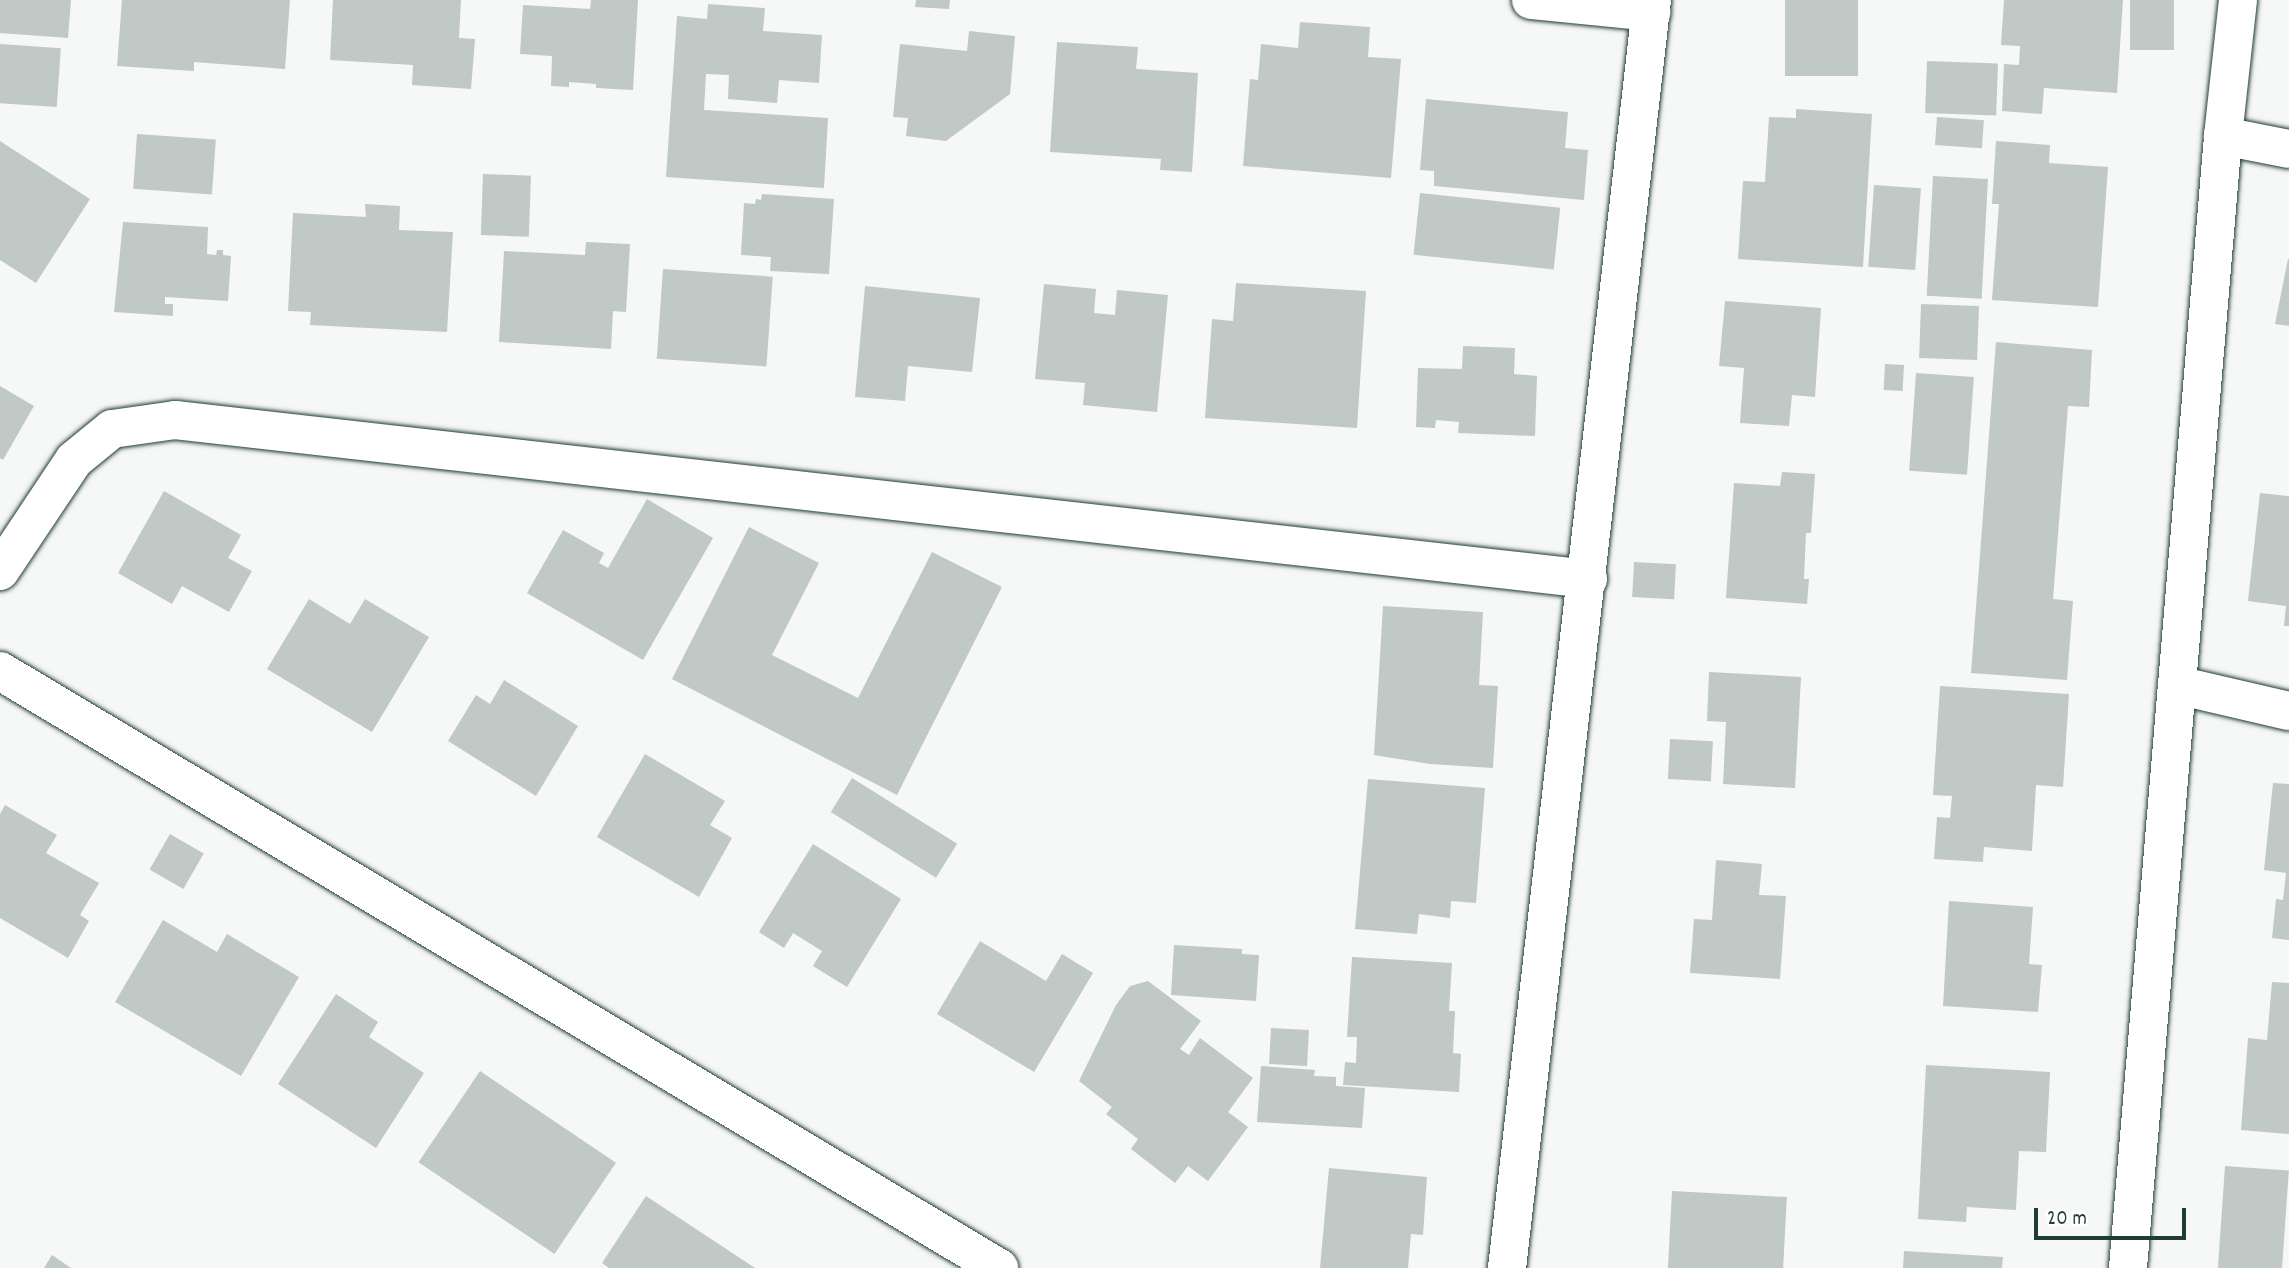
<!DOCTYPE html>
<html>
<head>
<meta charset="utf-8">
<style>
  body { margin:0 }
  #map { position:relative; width:2289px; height:1268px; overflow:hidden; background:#f6f7f7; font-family:Dekko,sans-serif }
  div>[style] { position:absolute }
  .building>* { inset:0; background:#c0c9c6; transform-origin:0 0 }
  .roads { filter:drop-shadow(0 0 2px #1f3d34) drop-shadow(0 0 2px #1f3d34) }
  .street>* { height:38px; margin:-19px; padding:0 19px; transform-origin:19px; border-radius:19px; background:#fff }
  span { translate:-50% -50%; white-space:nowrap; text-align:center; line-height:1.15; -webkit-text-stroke:7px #fff; paint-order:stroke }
  .scale { position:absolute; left:2034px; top:1208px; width:152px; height:32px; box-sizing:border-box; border:4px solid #1f3d34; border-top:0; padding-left:9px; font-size:21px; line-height:24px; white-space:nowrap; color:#1f3d34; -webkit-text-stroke:5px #fff; paint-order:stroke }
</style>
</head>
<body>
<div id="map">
  <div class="building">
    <div style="clip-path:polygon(0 0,71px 0,68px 38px,0 33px)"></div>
    <div style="clip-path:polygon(122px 0,290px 0,285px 69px,194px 62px,194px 71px,117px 66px)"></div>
    <div style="clip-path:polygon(333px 0,461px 0,459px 38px,475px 39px,471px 89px,412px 85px,413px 65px,330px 60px)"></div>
    <div style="clip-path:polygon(591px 0,638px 0,633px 90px,596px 88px,596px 84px,569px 82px,569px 87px,551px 86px,552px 56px,520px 54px,523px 5px,590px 9px)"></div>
    <div style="clip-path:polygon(916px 0,950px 0,949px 9px,915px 7px)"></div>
    <div style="left:1785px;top:0;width:73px;height:76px"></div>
    <div style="clip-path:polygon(2004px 0,2123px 0,2117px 93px,2044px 88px,2042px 114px,2002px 111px,2004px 64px,2019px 65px,2020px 46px,2001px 45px)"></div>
    <div style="left:2130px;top:0;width:44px;height:50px"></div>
    <div style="clip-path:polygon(708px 4px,765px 8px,763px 31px,822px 35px,819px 83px,779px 80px,777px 103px,728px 99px,729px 75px,706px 74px,704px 110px,828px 118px,824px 188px,666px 177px,677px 16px,707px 19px)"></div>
    <div style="clip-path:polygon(1300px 22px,1370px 27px,1368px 57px,1401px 59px,1391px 178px,1243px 166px,1250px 79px,1258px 80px,1261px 44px,1298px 48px)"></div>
    <div style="clip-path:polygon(969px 31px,1015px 36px,1010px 94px,946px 141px,906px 136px,908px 118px,893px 117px,900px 44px,967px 51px)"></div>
    <div style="clip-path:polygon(1057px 42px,1138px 47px,1136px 69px,1198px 73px,1192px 172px,1160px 170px,1161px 159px,1050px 152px)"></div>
    <div style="left:0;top:44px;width:61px;height:59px;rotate:4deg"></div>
    <div style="left:1927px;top:61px;width:71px;height:52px;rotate:2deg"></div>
    <div style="clip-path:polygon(1426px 99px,1568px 112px,1565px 148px,1588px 150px,1584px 200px,1434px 186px,1434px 171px,1420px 170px)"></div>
    <div style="clip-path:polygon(1796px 109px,1872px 114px,1863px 267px,1738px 259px,1743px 181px,1765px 182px,1769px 117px,1796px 118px)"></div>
    <div style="left:1937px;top:117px;width:47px;height:28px;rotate:4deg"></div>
    <div style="left:137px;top:134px;width:79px;height:55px;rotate:4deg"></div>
    <div style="clip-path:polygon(0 141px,90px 199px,36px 283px,0 260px)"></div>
    <div style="clip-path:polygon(1996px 141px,2050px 145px,2049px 163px,2108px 167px,2098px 307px,1992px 300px,1999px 204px,1992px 204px)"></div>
    <div style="left:483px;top:174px;width:48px;height:61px;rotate:2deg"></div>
    <div style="left:1933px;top:176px;width:55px;height:120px;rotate:3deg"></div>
    <div style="left:1874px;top:185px;width:47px;height:82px;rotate:4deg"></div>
    <div style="left:1420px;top:193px;width:141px;height:62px;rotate:6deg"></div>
    <div style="clip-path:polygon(762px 194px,834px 199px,829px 274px,770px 271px,771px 257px,741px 255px,744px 203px,755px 204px,756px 199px,761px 200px)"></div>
    <div style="clip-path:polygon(365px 204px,400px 206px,399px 230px,453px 232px,447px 332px,310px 325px,311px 312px,288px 311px,293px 213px,366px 217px)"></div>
    <div style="clip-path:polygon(123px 222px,208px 227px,207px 254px,216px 255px,217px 250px,223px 250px,223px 255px,231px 256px,228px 301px,165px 297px,165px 304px,173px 304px,173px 316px,114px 312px)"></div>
    <div style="clip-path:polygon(586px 242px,630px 244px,626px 312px,613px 311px,611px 349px,499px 342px,504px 251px,585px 255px)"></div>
    <div style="clip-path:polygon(2288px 259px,2289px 259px,2289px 326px,2275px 324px)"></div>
    <div style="left:663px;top:269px;width:110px;height:90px;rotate:4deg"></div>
    <div style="clip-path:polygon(1236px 283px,1366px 291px,1357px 428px,1205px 418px,1212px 319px,1233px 321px)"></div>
    <div style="clip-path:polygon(1044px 284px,1096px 289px,1094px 313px,1115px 315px,1117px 290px,1168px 295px,1157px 412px,1083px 405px,1085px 383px,1035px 379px)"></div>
    <div style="clip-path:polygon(865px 286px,980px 298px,972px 372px,908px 366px,905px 401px,855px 397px)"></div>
    <div style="clip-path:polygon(1725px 301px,1821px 308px,1815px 397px,1792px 395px,1789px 426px,1740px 423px,1744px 368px,1719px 366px)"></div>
    <div style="left:1921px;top:304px;width:58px;height:54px;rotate:2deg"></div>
    <div style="clip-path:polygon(1996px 342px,2092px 350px,2089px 407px,2068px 406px,2053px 599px,2073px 601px,2067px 680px,1971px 673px)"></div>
    <div style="clip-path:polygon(1463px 346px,1515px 348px,1514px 374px,1537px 376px,1535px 436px,1458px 433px,1459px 422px,1436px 420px,1435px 428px,1416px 427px,1418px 368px,1462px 369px)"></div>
    <div style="left:1885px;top:364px;width:19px;height:26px;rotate:3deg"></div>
    <div style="left:1916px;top:373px;width:58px;height:98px;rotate:4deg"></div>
    <div style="clip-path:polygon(0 386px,34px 406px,3px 460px,0 458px)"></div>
    <div style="clip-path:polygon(1782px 472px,1815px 474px,1811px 533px,1806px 533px,1804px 579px,1809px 579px,1807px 604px,1726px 598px,1734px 483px,1780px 486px)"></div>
    <div style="clip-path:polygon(164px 491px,241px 535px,228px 558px,252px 571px,229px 612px,182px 586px,172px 604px,118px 573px)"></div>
    <div style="clip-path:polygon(2260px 493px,2289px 496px,2289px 626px,2284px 626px,2286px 606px,2248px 601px)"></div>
    <div style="clip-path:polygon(647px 499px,713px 538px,643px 660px,527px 593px,563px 530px,604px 553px,599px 563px,608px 568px)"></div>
    <div style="clip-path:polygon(749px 527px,819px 563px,772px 655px,858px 698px,932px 552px,1002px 587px,897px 795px,672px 679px)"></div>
    <div style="left:1634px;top:562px;width:42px;height:35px;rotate:3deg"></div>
    <div style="clip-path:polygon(309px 599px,350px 624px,365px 599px,429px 637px,372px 732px,267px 669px)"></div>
    <div style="clip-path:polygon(1383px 606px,1483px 612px,1479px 685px,1498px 686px,1493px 768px,1430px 764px,1374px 755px)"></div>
    <div style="clip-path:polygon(1709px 672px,1801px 677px,1795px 788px,1723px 784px,1726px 722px,1707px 721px)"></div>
    <div style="clip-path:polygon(504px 680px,578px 726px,536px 796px,448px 741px,476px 695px,490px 704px)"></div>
    <div style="clip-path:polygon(1940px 686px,2069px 694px,2063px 787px,2036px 785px,2032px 851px,1984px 847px,1983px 862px,1934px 859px,1937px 817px,1950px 818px,1952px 796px,1933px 795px)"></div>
    <div style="left:1670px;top:739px;width:43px;height:40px;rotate:3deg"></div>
    <div style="clip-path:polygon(645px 754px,725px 801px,710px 825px,732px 838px,699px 897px,597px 837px)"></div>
    <div style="left:852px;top:778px;width:124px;height:40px;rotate:32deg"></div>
    <div style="clip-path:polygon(1368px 779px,1485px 788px,1476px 903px,1451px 901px,1450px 918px,1419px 914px,1417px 934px,1355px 929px)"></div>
    <div style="clip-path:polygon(2273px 783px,2289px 784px,2289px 940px,2272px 938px,2276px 899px,2283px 900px,2286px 873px,2264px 870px)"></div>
    <div style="clip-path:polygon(5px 805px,57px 835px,46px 853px,99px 883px,80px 915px,89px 921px,68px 958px,0 918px,0 814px)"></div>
    <div style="left:170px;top:834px;width:39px;height:41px;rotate:30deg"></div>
    <div style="clip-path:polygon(813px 844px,901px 899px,847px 987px,813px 966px,822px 951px,793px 933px,784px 948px,759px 932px)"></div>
    <div style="clip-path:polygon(1716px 860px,1762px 864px,1759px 895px,1786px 896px,1780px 979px,1690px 973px,1694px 919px,1712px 920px)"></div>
    <div style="clip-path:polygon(1949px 901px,2033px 907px,2029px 964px,2042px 965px,2038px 1012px,1943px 1006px)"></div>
    <div style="clip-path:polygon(163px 920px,217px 952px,227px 934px,299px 977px,241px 1076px,115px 1002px)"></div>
    <div style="clip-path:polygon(980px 941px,1046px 981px,1062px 954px,1093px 973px,1034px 1072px,937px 1014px)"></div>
    <div style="clip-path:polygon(1174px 945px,1242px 949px,1242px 954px,1259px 955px,1256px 1001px,1171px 995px)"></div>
    <div style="clip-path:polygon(1352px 957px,1452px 963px,1449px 1011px,1455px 1011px,1453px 1053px,1461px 1054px,1459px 1092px,1343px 1085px,1345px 1062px,1356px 1063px,1357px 1037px,1347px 1037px)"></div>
    <div style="clip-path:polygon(1148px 981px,1201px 1021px,1180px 1049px,1189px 1055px,1200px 1038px,1253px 1078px,1228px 1112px,1248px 1127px,1208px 1181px,1188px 1166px,1175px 1183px,1131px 1149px,1138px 1139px,1106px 1114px,1112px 1107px,1079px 1081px,1116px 1005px,1130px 986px)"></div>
    <div style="clip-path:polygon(2272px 982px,2289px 983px,2289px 1134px,2241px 1130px,2248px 1038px,2267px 1040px)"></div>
    <div style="clip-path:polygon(336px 994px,378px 1022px,369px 1037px,424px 1073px,376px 1148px,278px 1084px)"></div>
    <div style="left:1271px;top:1028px;width:38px;height:36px;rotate:3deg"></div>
    <div style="clip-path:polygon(1926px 1065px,2050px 1072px,2046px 1152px,2019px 1151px,2016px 1210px,1967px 1207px,1966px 1222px,1918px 1219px)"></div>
    <div style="clip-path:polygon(1261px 1066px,1315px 1070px,1314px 1076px,1336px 1077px,1336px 1086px,1365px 1088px,1362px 1128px,1257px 1122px)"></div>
    <div style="left:480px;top:1071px;width:164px;height:110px;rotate:34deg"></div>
    <div style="left:2225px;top:1166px;width:64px;height:102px;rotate:4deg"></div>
    <div style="clip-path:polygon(1329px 1168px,1427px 1177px,1423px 1235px,1411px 1234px,1408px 1268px,1320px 1268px)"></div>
    <div style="left:1672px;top:1191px;width:115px;height:77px;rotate:3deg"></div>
    <div style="clip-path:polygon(646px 1196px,755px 1268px,609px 1268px,602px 1263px)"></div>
    <div style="clip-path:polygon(1904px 1251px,2003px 1257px,2002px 1268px,1903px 1268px)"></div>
    <div style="clip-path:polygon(52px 1255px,71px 1268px,44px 1268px)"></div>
  </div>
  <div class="roads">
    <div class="street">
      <div style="left:1531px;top:0;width:121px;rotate:5.7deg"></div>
      <div style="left:2223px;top:136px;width:67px;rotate:11.1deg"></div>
      <div style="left:0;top:571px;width:133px;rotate:-56.3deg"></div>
      <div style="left:74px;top:460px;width:49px;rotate:-39.2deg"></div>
      <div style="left:112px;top:429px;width:64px;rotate:-8.1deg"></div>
      <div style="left:175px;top:420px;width:1422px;rotate:6.42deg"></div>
      <div style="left:0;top:671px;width:1164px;rotate:30.86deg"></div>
      <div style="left:2177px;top:685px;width:115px;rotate:13.1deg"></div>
      <div style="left:1507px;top:1268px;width:1276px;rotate:-83.48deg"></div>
      <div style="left:2128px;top:1268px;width:1136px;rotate:-85.2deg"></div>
      <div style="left:2223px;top:136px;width:137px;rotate:-83.7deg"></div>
    </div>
  </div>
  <div class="scale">20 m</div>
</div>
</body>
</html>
